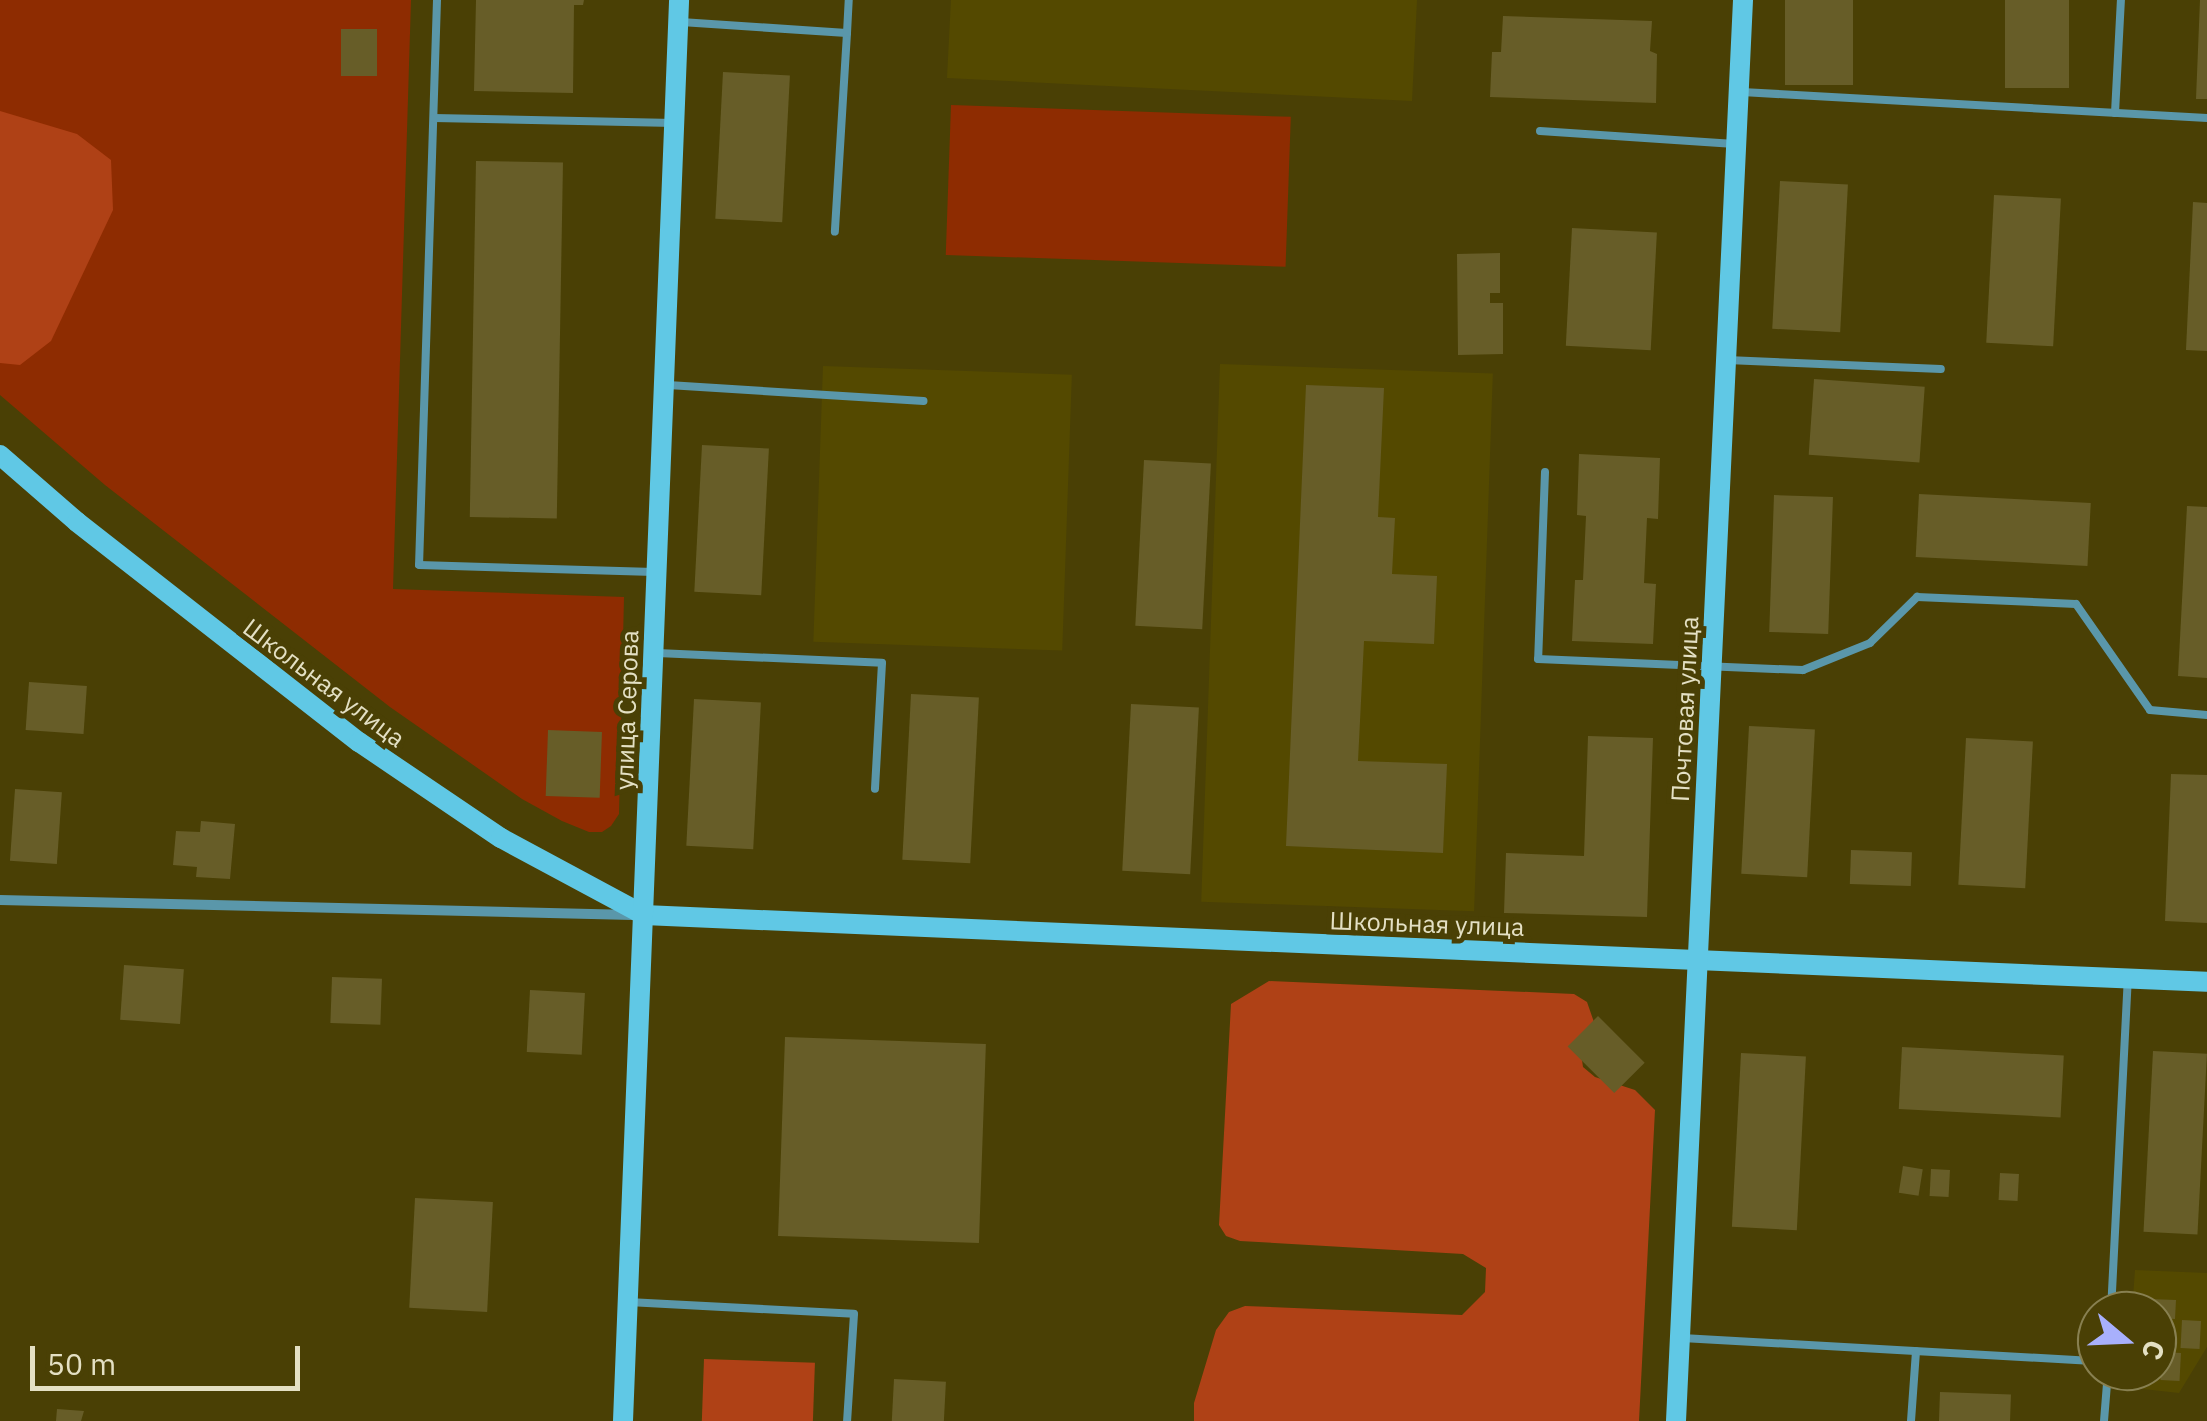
<!DOCTYPE html>
<html>
<head>
<meta charset="utf-8">
<style>
  body { margin:0 }
  #map { position:relative; width:2207px; height:1421px; overflow:hidden; background:#4a4005; font-family:"IBM Plex Sans",sans-serif }
  div>[style] { position:absolute }
  .built>* { inset:0; background:#544900; transform-origin:0 0 }
  .green>* { inset:0; background:#8e2c01; transform-origin:0 0 }
  .forest>* { inset:0; background:#af4116; transform-origin:0 0 }
  .building>* { inset:0; background:#675d28; transform-origin:0 0 }
  .lane>* { height:8px; margin:-4px; padding:0 4px; transform-origin:4px; border-radius:4px; background:#5a97aa }
  .street>* { height:10px; margin:-5px; padding:0 5px; transform-origin:5px; border-radius:5px; background:#5a97aa }
  .secondary>* { height:20px; margin:-10px; padding:0 10px; transform-origin:10px; border-radius:10px; background:#60c8e5 }
  span { translate:-50% -50%; white-space:nowrap; text-align:center; line-height:1.15; -webkit-text-stroke:10px #4a4005; paint-order:stroke }
  .street-label { font-size:25px; color:#e4e0c4 }
  .north { position:absolute; left:2077px; top:1291px; width:100px; height:100px; box-sizing:border-box; background:#4a4005; border:2px solid #888051; border-radius:50%; rotate:109deg; font-size:28px; font-weight:700; line-height:40px; text-align:center; color:#e4e0c4 }
  .north::after { content:''; display:block; margin:auto; width:35px; height:45px; background:#a8b0fc; clip-path:polygon(50% 0,100% 100%,50% 72%,0 100%) }
  .scale { position:absolute; left:30px; top:1346px; width:270px; height:45px; box-sizing:border-box; border:5px solid #e4e0c4; border-top:0; padding-left:12px; font-size:30px; line-height:35px; white-space:nowrap; color:#e4e0c4; -webkit-text-stroke:8px #4a4005; paint-order:stroke }
</style>
</head>
<body>
<div id="map">
  <div class="built">
    <div style="clip-path:polygon(951px 0,1417px 0,1412px 101px,947px 78px)"></div>
    <div style="left:1220px;top:364px;width:273px;height:538px;rotate:2deg"></div>
    <div style="left:823px;top:366px;width:249px;height:276px;rotate:2deg"></div>
    <div style="clip-path:polygon(2135px 1270px,2207px 1273px,2207px 1347px,2179px 1393px,2125px 1387px,2127px 1371px,2157px 1371px,2157px 1311px,2132px 1311px)"></div>
  </div>
  <div class="green">
    <div style="clip-path:polygon(0 0,411px 0,393px 589px,624px 597px,619px 814px,611px 826px,602px 832px,589px 832px,562px 821px,522px 799px,390px 707px,105px 485px,0 395px)"></div>
    <div style="left:951px;top:105px;width:340px;height:150px;rotate:2deg"></div>
  </div>
  <div class="forest">
    <div style="clip-path:polygon(0 111px,77px 134px,111px 160px,113px 210px,51px 341px,20px 365px,0 363px)"></div>
    <div style="clip-path:polygon(1269px 981px,1574px 994px,1587px 1002px,1595px 1025px,1581px 1053px,1583px 1067px,1595px 1077px,1635px 1090px,1655px 1110px,1639px 1421px,1194px 1421px,1194px 1403px,1216px 1330px,1229px 1312px,1245px 1306px,1462px 1315px,1485px 1292px,1486px 1268px,1463px 1254px,1240px 1241px,1226px 1236px,1219px 1225px,1231px 1004px)"></div>
    <div style="left:704px;top:1359px;width:111px;height:62px;rotate:2deg"></div>
  </div>
  <div class="building">
    <div style="clip-path:polygon(476px 0,584px 0,583px 5px,574px 5px,573px 93px,474px 91px)"></div>
    <div style="left:1785px;top:0;width:68px;height:85px"></div>
    <div style="left:2005px;top:0;width:64px;height:88px"></div>
    <div style="clip-path:polygon(2200px 0,2207px 0,2207px 99px,2196px 99px)"></div>
    <div style="clip-path:polygon(1503px 16px,1652px 21px,1650px 51px,1657px 54px,1656px 103px,1490px 97px,1492px 52px,1501px 52px)"></div>
    <div style="left:341px;top:29px;width:36px;height:47px"></div>
    <div style="left:723px;top:72px;width:67px;height:147px;rotate:3deg"></div>
    <div style="left:476px;top:161px;width:87px;height:356px;rotate:1deg"></div>
    <div style="left:1780px;top:181px;width:68px;height:148px;rotate:3deg"></div>
    <div style="left:1994px;top:195px;width:67px;height:148px;rotate:3deg"></div>
    <div style="clip-path:polygon(2193px 202px,2207px 203px,2207px 351px,2186px 350px)"></div>
    <div style="left:1572px;top:228px;width:85px;height:118px;rotate:3deg"></div>
    <div style="clip-path:polygon(1500px 253px,1500px 293px,1490px 293px,1490px 303px,1503px 303px,1503px 354px,1458px 355px,1457px 254px)"></div>
    <div style="left:1814px;top:379px;width:111px;height:76px;rotate:4deg"></div>
    <div style="clip-path:polygon(1306px 385px,1384px 388px,1378px 517px,1395px 518px,1392px 574px,1437px 576px,1434px 644px,1364px 641px,1358px 761px,1447px 764px,1443px 853px,1286px 846px)"></div>
    <div style="left:702px;top:445px;width:67px;height:147px;rotate:3deg"></div>
    <div style="clip-path:polygon(1579px 454px,1660px 458px,1658px 519px,1647px 518px,1644px 583px,1656px 584px,1653px 644px,1572px 641px,1575px 580px,1583px 580px,1586px 516px,1577px 515px)"></div>
    <div style="left:1144px;top:460px;width:67px;height:166px;rotate:3deg"></div>
    <div style="left:1919px;top:494px;width:172px;height:63px;rotate:3deg"></div>
    <div style="left:1774px;top:495px;width:59px;height:137px;rotate:2deg"></div>
    <div style="clip-path:polygon(2187px 506px,2207px 507px,2207px 678px,2178px 676px)"></div>
    <div style="left:29px;top:682px;width:58px;height:48px;rotate:4deg"></div>
    <div style="left:911px;top:694px;width:68px;height:166px;rotate:3deg"></div>
    <div style="left:694px;top:699px;width:67px;height:147px;rotate:3deg"></div>
    <div style="left:1131px;top:704px;width:68px;height:167px;rotate:3deg"></div>
    <div style="left:1749px;top:726px;width:66px;height:148px;rotate:3deg"></div>
    <div style="left:548px;top:730px;width:54px;height:66px;rotate:2deg"></div>
    <div style="clip-path:polygon(1588px 736px,1653px 738px,1647px 917px,1504px 913px,1506px 853px,1584px 856px)"></div>
    <div style="left:1966px;top:738px;width:67px;height:147px;rotate:3deg"></div>
    <div style="clip-path:polygon(2171px 774px,2207px 775px,2207px 923px,2165px 921px)"></div>
    <div style="left:15px;top:789px;width:47px;height:72px;rotate:4deg"></div>
    <div style="clip-path:polygon(201px 821px,235px 824px,230px 879px,196px 877px,197px 867px,173px 865px,176px 831px,200px 832px)"></div>
    <div style="left:1851px;top:850px;width:61px;height:34px;rotate:2deg"></div>
    <div style="left:124px;top:965px;width:60px;height:55px;rotate:4deg"></div>
    <div style="left:332px;top:977px;width:50px;height:46px;rotate:2deg"></div>
    <div style="left:530px;top:990px;width:55px;height:62px;rotate:3deg"></div>
    <div style="left:1598px;top:1016px;width:66px;height:43px;rotate:45deg"></div>
    <div style="left:785px;top:1037px;width:201px;height:199px;rotate:2deg"></div>
    <div style="left:1902px;top:1047px;width:162px;height:62px;rotate:3deg"></div>
    <div style="left:2153px;top:1051px;width:54px;height:181px;rotate:3deg"></div>
    <div style="left:1741px;top:1053px;width:65px;height:174px;rotate:3deg"></div>
    <div style="left:1903px;top:1166px;width:20px;height:27px;rotate:9deg"></div>
    <div style="left:1931px;top:1169px;width:19px;height:27px;rotate:3deg"></div>
    <div style="left:2000px;top:1173px;width:19px;height:27px;rotate:3deg"></div>
    <div style="left:415px;top:1198px;width:78px;height:110px;rotate:3deg"></div>
    <div style="clip-path:polygon(2149px 1299px,2176px 1300px,2175px 1319px,2157px 1318px,2157px 1311px,2148px 1311px)"></div>
    <div style="left:2182px;top:1320px;width:19px;height:28px;rotate:3deg"></div>
    <div style="left:2157px;top:1326px;width:18px;height:19px"></div>
    <div style="left:2162px;top:1352px;width:19px;height:28px;rotate:3deg"></div>
    <div style="left:2136px;top:1371px;width:19px;height:8px"></div>
    <div style="left:894px;top:1379px;width:52px;height:42px;rotate:3deg"></div>
    <div style="left:1940px;top:1392px;width:71px;height:29px;rotate:2deg"></div>
    <div style="clip-path:polygon(57px 1409px,84px 1411px,81px 1421px,56px 1421px)"></div>
  </div>
  <div class="lane">
    <div style="left:437px;top:0;width:565px;rotate:91.82deg"></div>
    <div style="left:419px;top:565px;width:235px;rotate:1.7deg"></div>
    <div style="left:681px;top:22px;width:166px;rotate:3.8deg"></div>
    <div style="left:847px;top:33px;width:199px;rotate:93.5deg"></div>
    <div style="left:847px;top:33px;width:33px;rotate:-87deg"></div>
    <div style="left:1742px;top:92px;width:466px;rotate:3.2deg"></div>
    <div style="left:2115px;top:113px;width:113px;rotate:-87deg"></div>
    <div style="left:434px;top:118px;width:240px;rotate:1.2deg"></div>
    <div style="left:1540px;top:131px;width:195px;rotate:3.8deg"></div>
    <div style="left:1727px;top:360px;width:214px;rotate:2.4deg"></div>
    <div style="left:668px;top:385px;width:256px;rotate:3.6deg"></div>
    <div style="left:1545px;top:472px;width:187px;rotate:92.1deg"></div>
    <div style="left:1538px;top:659px;width:265px;rotate:2.4deg"></div>
    <div style="left:1803px;top:670px;width:72px;rotate:-21.9deg"></div>
    <div style="left:1870px;top:643px;width:66px;rotate:-44.4deg"></div>
    <div style="left:1917px;top:597px;width:159px;rotate:2.5deg"></div>
    <div style="left:2076px;top:604px;width:129px;rotate:55.1deg"></div>
    <div style="left:2150px;top:710px;width:57px;rotate:5deg"></div>
    <div style="left:657px;top:653px;width:225px;rotate:2.5deg"></div>
    <div style="left:882px;top:663px;width:126px;rotate:93.2deg"></div>
    <div style="left:628px;top:1302px;width:226px;rotate:3deg"></div>
    <div style="left:854px;top:1314px;width:107px;rotate:93.7deg"></div>
    <div style="left:2111px;top:1311px;width:332px;rotate:-87.1deg"></div>
    <div style="left:1682px;top:1338px;width:416px;rotate:3.2deg"></div>
    <div style="left:1911px;top:1421px;width:70px;rotate:-85.9deg"></div>
    <div style="left:2104px;top:1421px;width:50px;rotate:-85.4deg"></div>
  </div>
  <div class="street">
    <div style="left:0;top:900px;width:633px;rotate:1.36deg"></div>
  </div>
  <div class="secondary">
    <div style="left:0;top:455px;width:102px;rotate:41deg"></div>
    <div style="left:77px;top:522px;width:358px;rotate:38deg"></div>
    <div style="left:359px;top:742px;width:171px;rotate:34.1deg"></div>
    <div style="left:501px;top:838px;width:162px;rotate:28.3deg"></div>
    <div style="left:644px;top:915px;width:1564px;rotate:2.45deg"></div>
    <div style="left:623px;top:1421px;width:1422px;rotate:-87.74deg"></div>
    <div style="left:1676px;top:1421px;width:1423px;rotate:-87.3deg"></div>
  </div>
  <div class="street-label">
    <span style="left:324px;top:683px;rotate:37deg">Школьная улица</span>
    <span style="left:1685px;top:709px;rotate:-87deg">Почтовая улица</span>
    <span style="left:627px;top:710px;rotate:-88deg">улица Серова</span>
    <span style="left:1427px;top:924px;rotate:2deg">Школьная улица</span>
  </div>
  <div class="north">С</div>
  <div class="scale">50 m</div>
</div>
</body>
</html>
